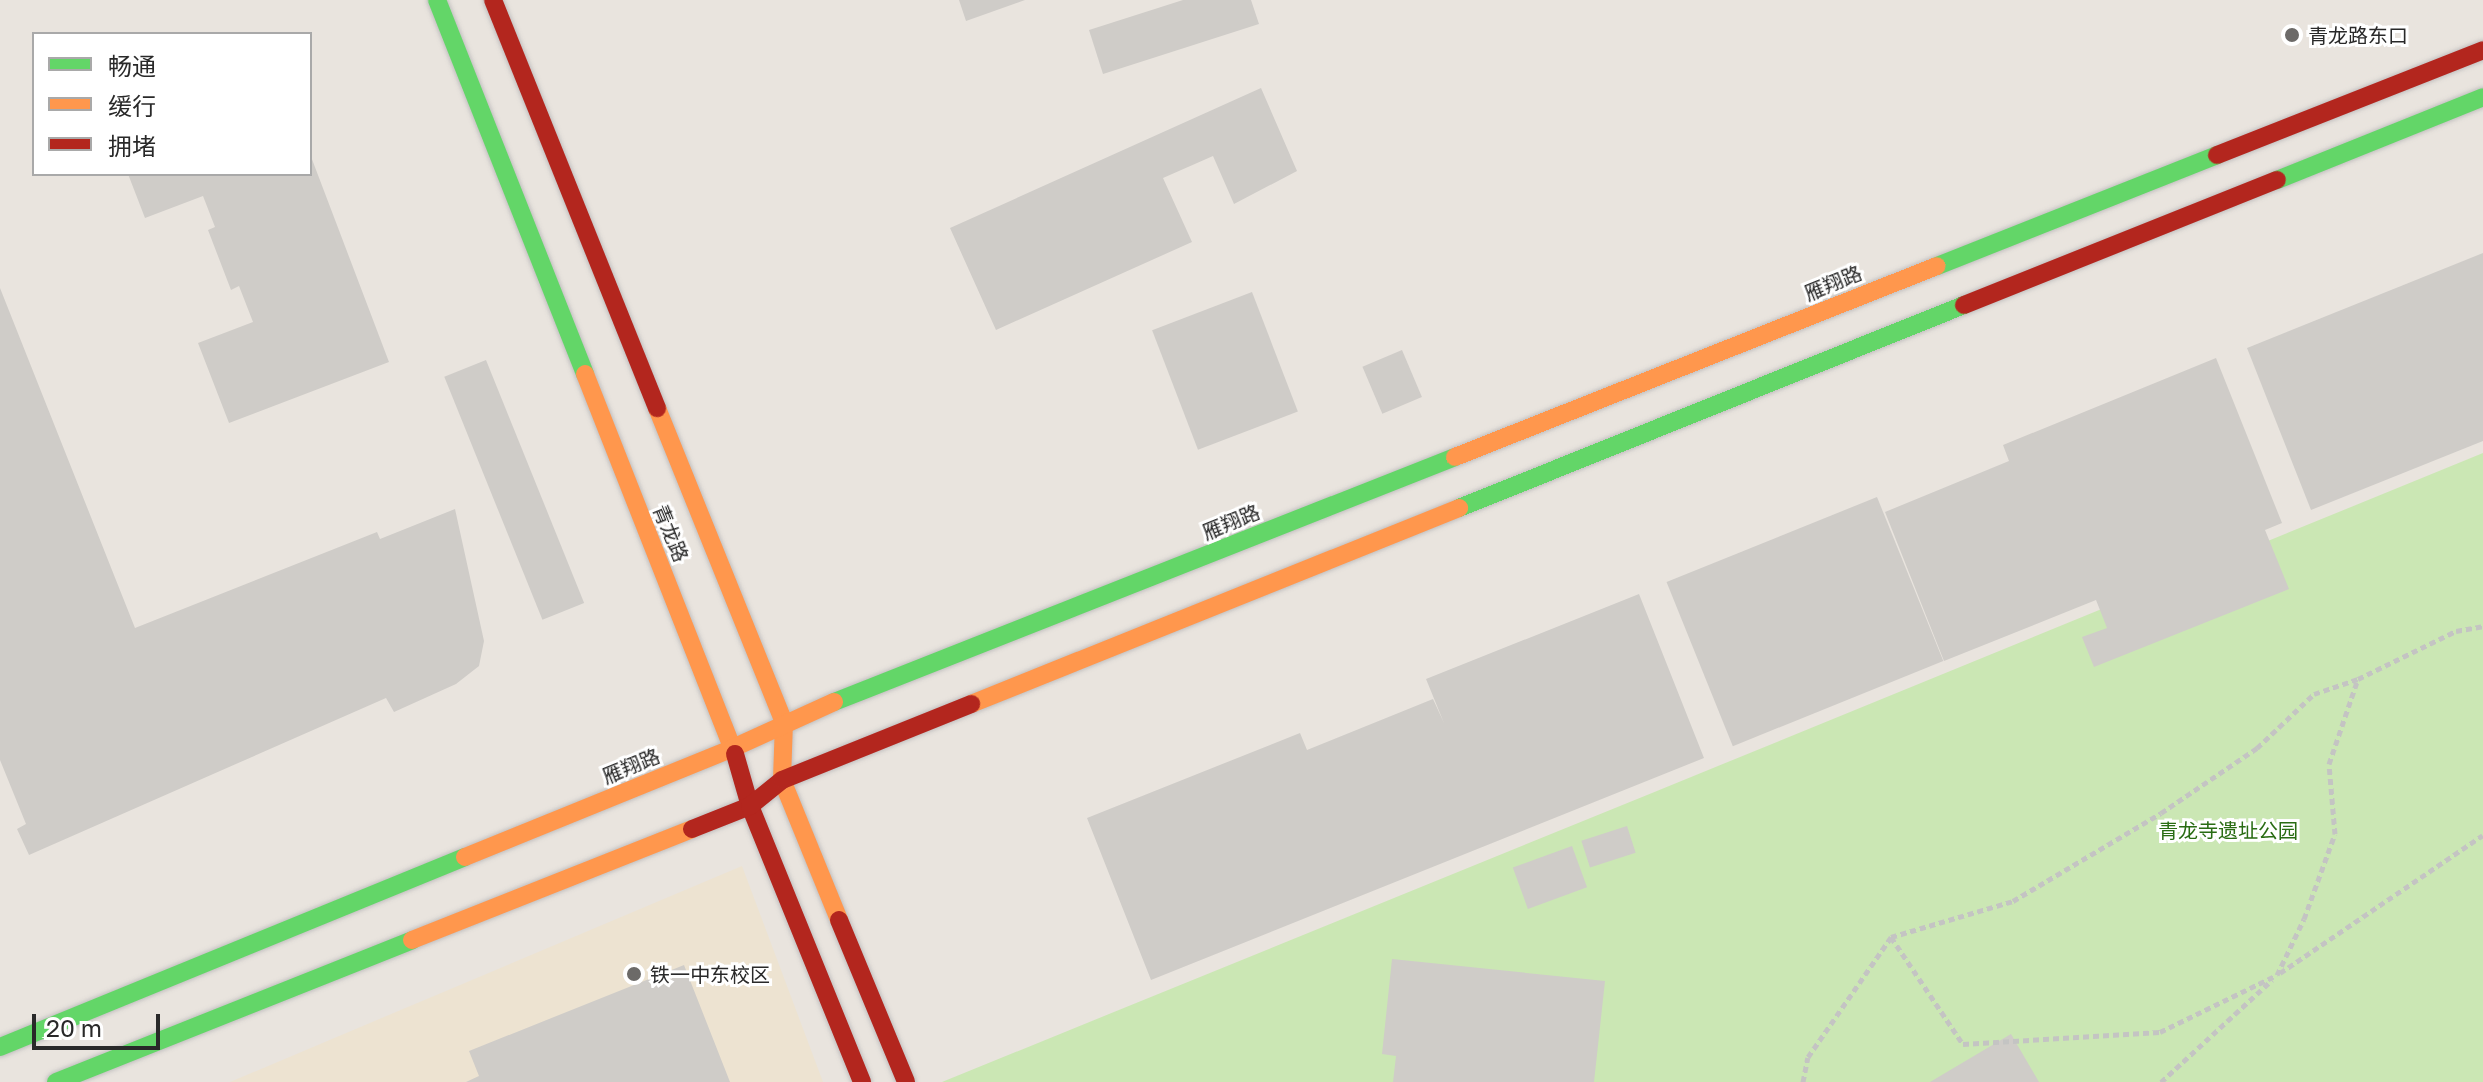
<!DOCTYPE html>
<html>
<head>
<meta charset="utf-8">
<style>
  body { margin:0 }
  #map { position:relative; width:2483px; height:1082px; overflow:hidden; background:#e9e4de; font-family:"Golos Text","Noto Sans SC",sans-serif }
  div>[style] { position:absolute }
  .education>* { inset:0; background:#ede3d1 }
  .green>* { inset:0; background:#cbe7b4 }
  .building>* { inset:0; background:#cfccc8; transform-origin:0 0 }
  .path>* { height:5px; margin-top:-2.5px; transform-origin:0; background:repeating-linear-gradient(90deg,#c4c4c3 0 6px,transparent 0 10px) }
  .roads { filter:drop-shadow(0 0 2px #c2c0c0) drop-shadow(0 0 2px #c2c0c0) }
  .fast>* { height:18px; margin:-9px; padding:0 9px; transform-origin:9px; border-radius:9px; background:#63d668 }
  .slow>* { height:18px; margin:-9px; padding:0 9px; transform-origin:9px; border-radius:9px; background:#ff974d }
  .jam>* { height:18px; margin:-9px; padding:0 9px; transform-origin:9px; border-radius:9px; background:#b3261e }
  .dots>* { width:22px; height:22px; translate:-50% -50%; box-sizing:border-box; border:4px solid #fff; border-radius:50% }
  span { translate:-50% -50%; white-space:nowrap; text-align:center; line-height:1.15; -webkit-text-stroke:6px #fff; paint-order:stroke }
  .poi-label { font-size:20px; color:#292929 }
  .left { translate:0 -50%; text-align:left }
  .street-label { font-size:20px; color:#292929 }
  .park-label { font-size:20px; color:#296c13 }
  .legend { position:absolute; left:32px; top:32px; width:280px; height:144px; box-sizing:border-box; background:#fff; border:2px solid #a9a9a9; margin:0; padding:10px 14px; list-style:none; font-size:24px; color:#292929 }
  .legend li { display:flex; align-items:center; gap:16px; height:40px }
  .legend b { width:40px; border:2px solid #a9a9a9 }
  .scale { position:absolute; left:32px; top:1014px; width:128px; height:36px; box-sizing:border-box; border:4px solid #292929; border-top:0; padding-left:10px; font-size:24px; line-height:28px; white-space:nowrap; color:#292929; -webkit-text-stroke:6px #fff; paint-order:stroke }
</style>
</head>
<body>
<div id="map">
  <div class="education">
    <div style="clip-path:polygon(742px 866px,823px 1082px,230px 1082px)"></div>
  </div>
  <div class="green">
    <div style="clip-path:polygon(2483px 453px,2483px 1082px,942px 1082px,1652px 793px)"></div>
  </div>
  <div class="building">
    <div style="clip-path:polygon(959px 0,1025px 0,966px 21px)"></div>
    <div style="clip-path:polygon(1183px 0,1251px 0,1259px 24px,1103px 74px,1089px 30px)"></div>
    <div style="clip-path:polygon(1261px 88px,1297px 171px,1234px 204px,1213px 156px,1163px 178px,1192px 242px,996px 330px,950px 228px)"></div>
    <div style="clip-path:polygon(310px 154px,389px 362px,229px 423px,198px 343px,253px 322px,239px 286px,231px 290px,208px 230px,215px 227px,203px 196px,145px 218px,128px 174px,310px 174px)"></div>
    <div style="clip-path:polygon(2483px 253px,2483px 441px,2311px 510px,2247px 348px)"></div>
    <div style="clip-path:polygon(0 288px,135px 628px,377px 532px,380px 539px,455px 509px,484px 641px,479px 666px,456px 684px,394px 712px,386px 698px,29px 855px,17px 829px,26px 824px,0 760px)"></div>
    <div style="left:1252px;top:292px;width:128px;height:107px;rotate:69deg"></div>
    <div style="left:1402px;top:350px;width:51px;height:43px;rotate:67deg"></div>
    <div style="clip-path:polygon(2216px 358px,2282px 523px,2265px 530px,2289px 589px,2094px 667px,2082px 637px,2107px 628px,2096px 600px,1944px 661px,1885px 512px,2009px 461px,2003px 445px)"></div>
    <div style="left:486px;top:360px;width:262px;height:45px;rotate:68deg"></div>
    <div style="left:1877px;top:497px;width:177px;height:227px;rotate:68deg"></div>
    <div style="clip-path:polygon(1639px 594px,1704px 758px,1151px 980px,1087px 818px,1300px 733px,1307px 750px,1433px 699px,1444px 723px,1426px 679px)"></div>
    <div style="left:1627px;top:826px;width:28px;height:48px;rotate:72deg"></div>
    <div style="left:1572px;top:846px;width:44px;height:63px;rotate:70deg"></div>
    <div style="clip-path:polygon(1392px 959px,1605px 981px,1594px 1082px,1393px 1082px,1396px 1056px,1382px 1054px)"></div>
    <div style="clip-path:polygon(684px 965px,730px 1082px,466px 1082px,479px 1076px,469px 1051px)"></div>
    <div style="clip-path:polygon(2011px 1034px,2039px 1082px,1930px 1082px)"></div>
  </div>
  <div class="path">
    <div style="left:1891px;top:937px;width:129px;rotate:56.1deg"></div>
    <div style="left:1963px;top:1044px;width:197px;rotate:-3.5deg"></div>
    <div style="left:2160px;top:1032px;width:130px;rotate:-26deg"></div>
    <div style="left:2277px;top:975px;width:62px;rotate:-64.3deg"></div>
    <div style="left:2304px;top:919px;width:90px;rotate:-70deg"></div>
    <div style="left:2335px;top:834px;width:70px;rotate:-94.9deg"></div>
    <div style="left:2329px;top:764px;width:90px;rotate:-71.2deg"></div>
    <div style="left:2280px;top:973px;width:245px;rotate:-34.2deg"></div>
    <div style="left:1803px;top:1082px;width:25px;rotate:-79deg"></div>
    <div style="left:1808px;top:1057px;width:146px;rotate:-55.3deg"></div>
    <div style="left:1891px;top:937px;width:127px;rotate:-16.4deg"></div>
    <div style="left:2013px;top:901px;width:172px;rotate:-30.7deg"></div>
    <div style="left:2161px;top:813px;width:116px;rotate:-34.1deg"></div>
    <div style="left:2257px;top:748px;width:79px;rotate:-43.5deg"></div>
    <div style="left:2314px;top:694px;width:46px;rotate:-18.8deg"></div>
    <div style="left:2358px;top:679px;width:109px;rotate:-26.1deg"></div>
    <div style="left:2456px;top:631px;width:27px;rotate:-10deg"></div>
    <div style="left:2161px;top:1082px;width:151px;rotate:-42.6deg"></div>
  </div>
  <div class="roads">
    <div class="fast">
      <div style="left:437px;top:0;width:402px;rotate:68.4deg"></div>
      <div style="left:2277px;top:180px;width:222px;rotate:-21.9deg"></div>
      <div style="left:1937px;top:266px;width:301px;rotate:-21.6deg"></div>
      <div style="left:1459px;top:508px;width:544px;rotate:-21.9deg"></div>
      <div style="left:834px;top:702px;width:668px;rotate:-21.53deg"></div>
      <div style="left:0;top:1047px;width:502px;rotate:-22.23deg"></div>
      <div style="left:56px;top:1082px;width:383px;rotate:-21.7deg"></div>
    </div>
    <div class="slow">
      <div style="left:585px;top:374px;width:409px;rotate:68.5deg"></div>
      <div style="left:657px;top:408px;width:339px;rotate:68deg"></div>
      <div style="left:784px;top:722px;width:58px;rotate:92deg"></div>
      <div style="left:782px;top:780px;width:151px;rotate:67.8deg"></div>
      <div style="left:1455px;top:457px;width:518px;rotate:-21.62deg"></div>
      <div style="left:971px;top:704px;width:526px;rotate:-21.88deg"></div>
      <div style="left:465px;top:857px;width:289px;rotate:-22.1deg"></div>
      <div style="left:733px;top:748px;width:111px;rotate:-24.5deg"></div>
      <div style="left:412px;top:940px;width:301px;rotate:-21.6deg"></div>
    </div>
    <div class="jam">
      <div style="left:493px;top:0;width:440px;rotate:68.1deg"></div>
      <div style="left:2217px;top:155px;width:286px;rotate:-21.5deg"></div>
      <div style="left:1964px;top:305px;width:337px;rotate:-21.8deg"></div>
      <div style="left:735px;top:754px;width:54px;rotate:73.9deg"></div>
      <div style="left:750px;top:806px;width:298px;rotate:67.9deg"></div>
      <div style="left:692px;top:829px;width:62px;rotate:-21.6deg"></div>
      <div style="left:750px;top:806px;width:41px;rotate:-39.1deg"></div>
      <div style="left:782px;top:780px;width:204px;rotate:-21.9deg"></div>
      <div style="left:839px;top:920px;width:175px;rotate:67.5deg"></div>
    </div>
  </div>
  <div class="dots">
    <div style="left:2292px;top:35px;background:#6c6a68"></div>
    <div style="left:634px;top:974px;background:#6c6a68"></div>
  </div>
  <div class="poi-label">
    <span class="left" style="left:2308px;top:35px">青龙路东口</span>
    <span class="left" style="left:650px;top:974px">铁一中东校区</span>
  </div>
  <div class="street-label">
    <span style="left:1833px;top:283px;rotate:-22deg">雁翔路</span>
    <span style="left:1231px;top:522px;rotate:-22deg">雁翔路</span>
    <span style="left:671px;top:533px;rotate:68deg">青龙路</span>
    <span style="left:631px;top:766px;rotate:-22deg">雁翔路</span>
  </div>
  <div class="park-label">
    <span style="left:2228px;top:830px">青龙寺遗址公园</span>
  </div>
  <ul class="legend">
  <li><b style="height:10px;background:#63d668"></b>畅通</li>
  <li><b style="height:10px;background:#ff974d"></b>缓行</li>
  <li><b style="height:10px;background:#b3261e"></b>拥堵</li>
  </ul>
  <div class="scale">20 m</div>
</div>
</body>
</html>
